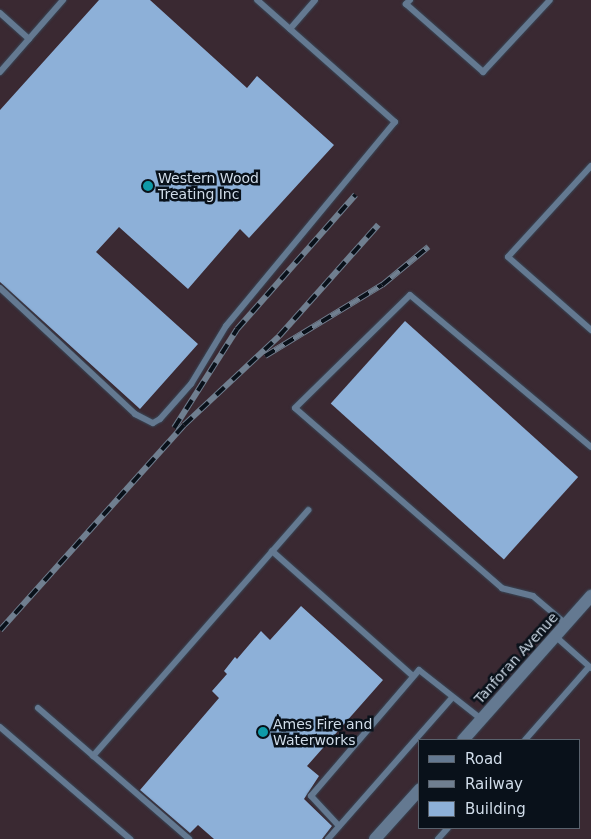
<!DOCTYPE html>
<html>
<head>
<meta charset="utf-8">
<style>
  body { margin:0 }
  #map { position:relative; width:591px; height:839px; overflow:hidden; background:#17293d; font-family:"DejaVu Sans",sans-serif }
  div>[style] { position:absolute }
  .industrial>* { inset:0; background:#3a2932 }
  .building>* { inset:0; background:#8db0d8; transform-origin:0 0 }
  .roads { filter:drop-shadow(0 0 1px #384656) drop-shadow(0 0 1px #384656) }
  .service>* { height:6px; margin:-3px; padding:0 3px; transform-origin:3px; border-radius:3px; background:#647991 }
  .minor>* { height:12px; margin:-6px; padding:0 6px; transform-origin:6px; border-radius:6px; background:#647991 }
  .rail>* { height:5.5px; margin-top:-2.75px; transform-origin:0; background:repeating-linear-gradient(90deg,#09111a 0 11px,#707f90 0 22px); box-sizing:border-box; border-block:1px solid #707f90 }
  .dots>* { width:14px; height:14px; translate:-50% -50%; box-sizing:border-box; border:2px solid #09111a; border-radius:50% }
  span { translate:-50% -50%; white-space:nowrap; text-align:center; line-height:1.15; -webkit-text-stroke:5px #09111a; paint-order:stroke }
  .poi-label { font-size:14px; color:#d0dce9 }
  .left { translate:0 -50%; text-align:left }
  .street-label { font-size:14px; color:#d0dce9 }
  .legend { position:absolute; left:418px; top:739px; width:162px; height:90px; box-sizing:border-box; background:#09111a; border:1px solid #59626d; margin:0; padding:6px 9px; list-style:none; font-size:15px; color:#d0dce9 }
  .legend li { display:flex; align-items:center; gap:10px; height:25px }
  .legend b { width:25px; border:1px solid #59626d }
</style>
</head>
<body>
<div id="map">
  <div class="industrial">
    <div style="clip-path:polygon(evenodd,0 0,591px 0,591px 839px,0 839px,0 0,420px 740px,580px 740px,580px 828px,420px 828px,420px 740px)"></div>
  </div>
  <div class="building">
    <div style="clip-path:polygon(99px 0,150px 0,247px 88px,257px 76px,334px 145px,249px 238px,240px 229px,188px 289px,119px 227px,96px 252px,198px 344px,140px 409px,0 282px,0 110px)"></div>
    <div style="left:405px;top:321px;width:233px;height:111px;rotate:42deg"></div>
    <div style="clip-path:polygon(301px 606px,383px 680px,307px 766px,319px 776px,304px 799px,332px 826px,322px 839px,214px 839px,198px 825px,190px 833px,140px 790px,219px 698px,212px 691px,227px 674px,224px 671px,235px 657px,237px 659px,261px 631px,270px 640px)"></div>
  </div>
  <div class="roads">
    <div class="service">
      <div style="left:410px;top:0;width:6px;rotate:135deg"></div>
      <div style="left:406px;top:4px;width:103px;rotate:41.4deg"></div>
      <div style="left:483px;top:72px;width:98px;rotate:-47.1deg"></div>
      <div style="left:0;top:13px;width:39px;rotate:42deg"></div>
      <div style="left:290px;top:29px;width:38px;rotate:-49deg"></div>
      <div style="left:0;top:72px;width:96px;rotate:-48.8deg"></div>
      <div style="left:591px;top:166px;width:123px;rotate:132.4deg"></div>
      <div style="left:508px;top:257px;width:111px;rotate:41.3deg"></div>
      <div style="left:0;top:288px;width:185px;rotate:43deg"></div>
      <div style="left:135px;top:414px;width:20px;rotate:27deg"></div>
      <div style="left:153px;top:423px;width:8px;rotate:-30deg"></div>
      <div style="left:160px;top:419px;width:47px;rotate:-48.5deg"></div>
      <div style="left:191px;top:384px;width:68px;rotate:-58.9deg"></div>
      <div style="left:226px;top:326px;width:265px;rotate:-50.4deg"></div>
      <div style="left:395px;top:122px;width:184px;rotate:-138.5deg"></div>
      <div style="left:272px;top:551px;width:188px;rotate:41.6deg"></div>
      <div style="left:566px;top:624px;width:43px;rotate:-139.7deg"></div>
      <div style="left:533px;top:596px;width:32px;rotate:-166deg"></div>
      <div style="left:502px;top:588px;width:274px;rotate:-139deg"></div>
      <div style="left:295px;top:408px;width:161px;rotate:-44.5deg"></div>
      <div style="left:410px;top:295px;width:236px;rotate:40deg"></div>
      <div style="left:555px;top:636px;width:48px;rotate:41.6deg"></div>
      <div style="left:38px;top:708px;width:200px;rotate:40.9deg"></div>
      <div style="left:0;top:727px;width:172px;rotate:40.7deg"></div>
      <div style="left:525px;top:740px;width:97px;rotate:-48.8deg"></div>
      <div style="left:93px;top:756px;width:327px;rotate:-48.8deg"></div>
      <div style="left:339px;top:826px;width:41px;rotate:-133deg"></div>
      <div style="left:311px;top:796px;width:166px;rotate:-49.4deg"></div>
      <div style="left:419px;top:670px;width:79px;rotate:38.3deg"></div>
      <div style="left:328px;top:839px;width:188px;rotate:-48.7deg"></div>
      <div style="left:438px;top:839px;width:15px;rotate:-48deg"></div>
    </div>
    <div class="minor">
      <div style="left:463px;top:740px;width:193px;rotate:-48.4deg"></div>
      <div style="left:375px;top:839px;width:67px;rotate:-48deg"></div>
    </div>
  </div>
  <div class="rail">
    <div style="left:265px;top:356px;width:137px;rotate:-31.3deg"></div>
    <div style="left:382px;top:285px;width:60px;rotate:-39.6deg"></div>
    <div style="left:174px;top:428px;width:117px;rotate:-57.5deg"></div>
    <div style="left:237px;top:329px;width:179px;rotate:-48.6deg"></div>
    <div style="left:0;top:630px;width:275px;rotate:-48.1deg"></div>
    <div style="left:184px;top:425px;width:130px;rotate:-43.1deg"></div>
    <div style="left:279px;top:336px;width:149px;rotate:-48.3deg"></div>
  </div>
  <div class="dots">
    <div style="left:148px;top:186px;background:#0f9aa8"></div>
    <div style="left:263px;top:732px;background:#0f9aa8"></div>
  </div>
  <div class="poi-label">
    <span class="left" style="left:158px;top:186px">Western Wood<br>Treating Inc</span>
    <span class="left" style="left:273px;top:732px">Ames Fire and<br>Waterworks</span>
  </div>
  <div class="street-label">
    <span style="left:516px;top:658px;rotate:-48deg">Tanforan Avenue</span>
  </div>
  <ul class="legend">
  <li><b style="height:6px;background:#647991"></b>Road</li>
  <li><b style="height:6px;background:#707f90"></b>Railway</li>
  <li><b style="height:14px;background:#8db0d8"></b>Building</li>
  </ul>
</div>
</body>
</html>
